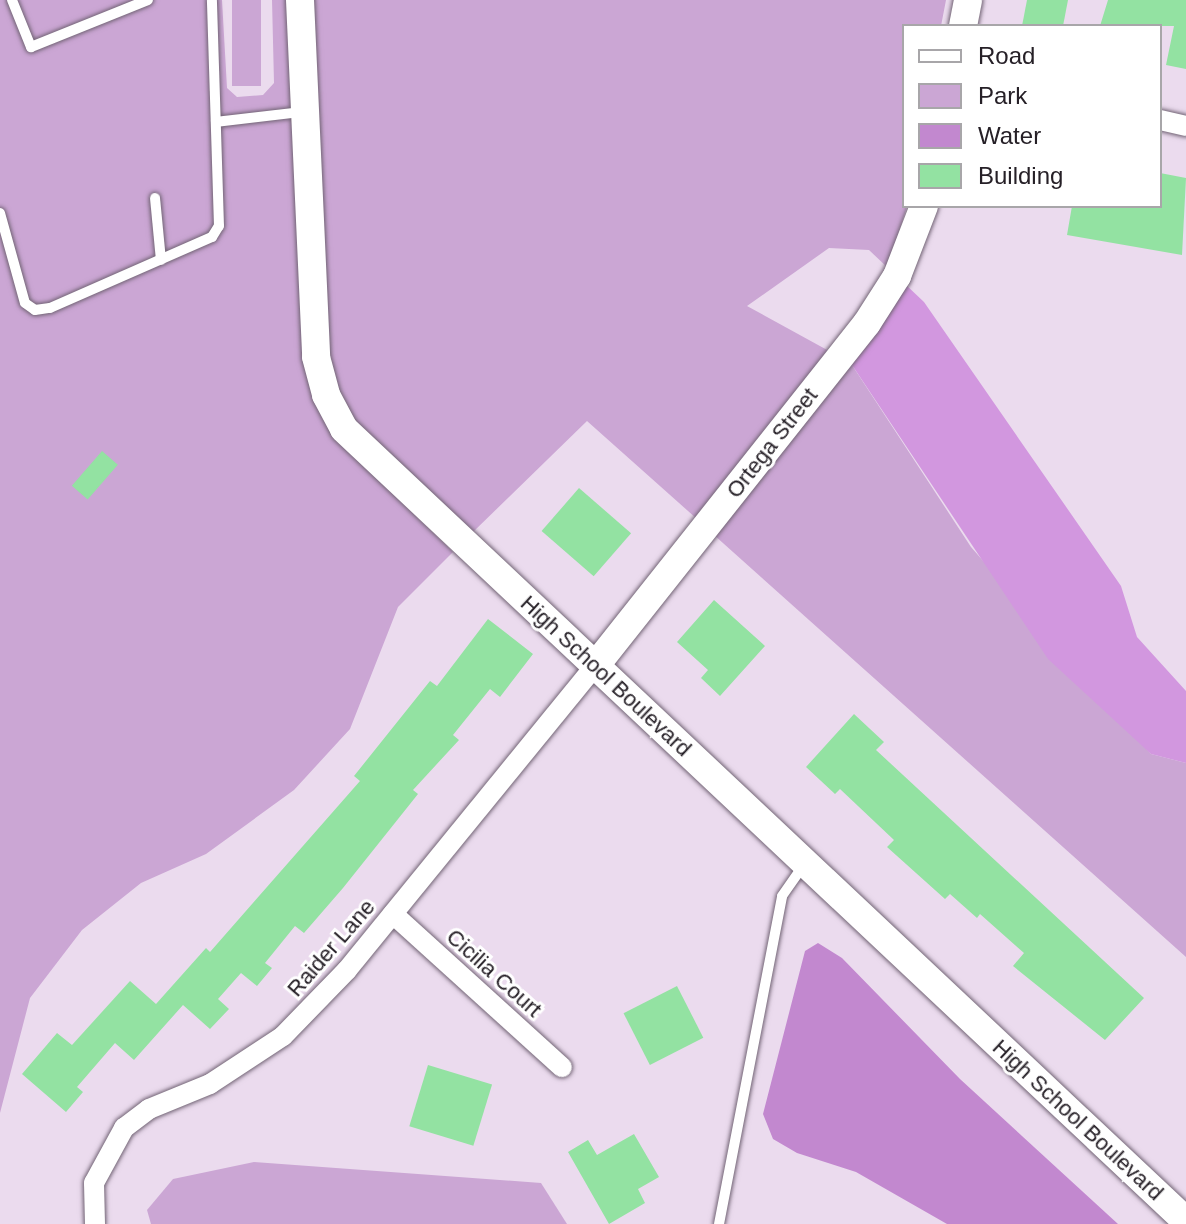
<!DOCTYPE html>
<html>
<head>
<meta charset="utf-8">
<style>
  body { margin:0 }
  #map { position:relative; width:1186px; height:1224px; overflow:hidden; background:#ebdbee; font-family:Helvetica,sans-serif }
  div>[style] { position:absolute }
  .green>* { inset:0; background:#cba6d4; transform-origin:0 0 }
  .forest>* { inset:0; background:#d297df }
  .water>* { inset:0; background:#c288cf }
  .building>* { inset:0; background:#93e2a2; transform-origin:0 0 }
  .roads { filter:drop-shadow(0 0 2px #726475) drop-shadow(0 0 2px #726475) }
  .lane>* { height:10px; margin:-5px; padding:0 5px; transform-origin:5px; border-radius:5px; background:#fff }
  .street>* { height:20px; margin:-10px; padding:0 10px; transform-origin:10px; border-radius:10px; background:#fff }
  .secondary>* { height:28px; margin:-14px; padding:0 14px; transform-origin:14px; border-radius:14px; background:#fff }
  span { translate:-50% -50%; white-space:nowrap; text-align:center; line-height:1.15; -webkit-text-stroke:6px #fff; paint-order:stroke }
  .street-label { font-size:22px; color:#262027 }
  .legend { position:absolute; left:902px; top:24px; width:260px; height:184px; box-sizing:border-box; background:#fff; border:2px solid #a8a6a9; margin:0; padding:10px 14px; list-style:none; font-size:24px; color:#262027 }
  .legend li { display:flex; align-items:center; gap:16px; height:40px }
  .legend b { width:40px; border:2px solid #a8a6a9 }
</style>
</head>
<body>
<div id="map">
  <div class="green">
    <div style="clip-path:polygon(0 0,222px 0,227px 88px,237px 97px,263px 95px,274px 83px,272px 0,288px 0,304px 362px,333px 436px,453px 552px,398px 607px,350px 729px,294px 790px,206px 854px,141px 883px,82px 930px,30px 998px,0 1113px)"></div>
    <div style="left:232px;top:0;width:29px;height:86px"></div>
    <div style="clip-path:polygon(312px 0,946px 0,941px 26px,904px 26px,907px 206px,888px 268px,869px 250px,829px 248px,747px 306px,829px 351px,697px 519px,587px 421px,472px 533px,355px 421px,337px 390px,328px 353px)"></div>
    <div style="clip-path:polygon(850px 362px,971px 547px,1151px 754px,1186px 763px,1186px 957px,714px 535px)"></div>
    <div style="clip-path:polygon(254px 1162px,541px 1183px,567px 1224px,151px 1224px,147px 1210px,173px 1179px)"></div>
  </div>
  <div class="forest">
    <div style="clip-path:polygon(905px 284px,924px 302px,1121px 586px,1137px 637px,1186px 691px,1186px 763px,1151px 754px,1048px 659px,850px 362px)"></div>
  </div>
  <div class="water">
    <div style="clip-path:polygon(818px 943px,842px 958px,960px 1079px,1118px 1224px,947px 1224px,856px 1172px,797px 1153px,773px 1139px,763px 1114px,805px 951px)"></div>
  </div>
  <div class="building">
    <div style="clip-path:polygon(1027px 0,1068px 0,1063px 26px,1022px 26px)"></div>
    <div style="clip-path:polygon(1108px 0,1186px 0,1186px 69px,1166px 65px,1174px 26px,1100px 26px)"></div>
    <div style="clip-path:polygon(1160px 173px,1186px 178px,1182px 255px,1067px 235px,1072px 206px,1160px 206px)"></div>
    <div style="left:102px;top:451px;width:21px;height:46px;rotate:41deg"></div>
    <div style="left:579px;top:488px;width:69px;height:57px;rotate:41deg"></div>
    <div style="clip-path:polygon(714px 600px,765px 646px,720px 696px,701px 678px,708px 670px,677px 642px)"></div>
    <div style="clip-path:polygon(488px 619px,533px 654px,500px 697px,490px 689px,453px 735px,459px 740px,413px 790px,418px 794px,343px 888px,304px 933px,295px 926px,265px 963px,272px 968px,257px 986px,241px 973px,218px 999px,229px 1009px,210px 1029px,183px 1005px,134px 1060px,115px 1043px,77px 1087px,83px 1092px,66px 1112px,22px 1074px,57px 1033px,72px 1045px,130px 981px,156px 1004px,206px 948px,210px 952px,360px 781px,354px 776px,430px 681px,437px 686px)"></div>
    <div style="clip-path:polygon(854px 714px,884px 742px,876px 750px,1144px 998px,1105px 1040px,1013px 966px,1024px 953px,980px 914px,977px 918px,950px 894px,945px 899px,887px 847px,894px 840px,840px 789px,835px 794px,806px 767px)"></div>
    <div style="left:677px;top:986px;width:58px;height:60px;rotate:63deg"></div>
    <div style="left:428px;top:1065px;width:67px;height:64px;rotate:17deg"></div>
    <div style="clip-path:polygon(634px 1134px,659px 1177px,638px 1189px,645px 1203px,609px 1224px,568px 1152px,588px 1140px,597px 1155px)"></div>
  </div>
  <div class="roads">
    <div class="lane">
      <div style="left:12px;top:0;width:51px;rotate:68deg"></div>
      <div style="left:31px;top:47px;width:126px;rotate:-21.9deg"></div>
      <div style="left:216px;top:122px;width:86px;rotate:-6.7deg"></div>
      <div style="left:155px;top:198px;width:62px;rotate:84.5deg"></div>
      <div style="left:0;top:213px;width:93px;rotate:74.5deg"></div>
      <div style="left:25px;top:303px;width:12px;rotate:35deg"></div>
      <div style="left:35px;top:310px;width:15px;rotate:-8deg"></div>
      <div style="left:50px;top:308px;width:177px;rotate:-23.7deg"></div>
      <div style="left:212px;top:237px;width:13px;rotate:-58deg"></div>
      <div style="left:219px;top:226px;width:226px;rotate:-91.8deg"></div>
      <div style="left:719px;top:1224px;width:334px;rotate:-79.1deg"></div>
      <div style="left:782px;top:896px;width:38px;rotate:-55deg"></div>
    </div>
    <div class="street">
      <div style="left:1160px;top:120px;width:27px;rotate:13deg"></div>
      <div style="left:393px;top:914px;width:228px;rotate:42.2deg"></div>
      <div style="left:95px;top:1224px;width:41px;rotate:-91.4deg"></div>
      <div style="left:94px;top:1183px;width:63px;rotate:-61.4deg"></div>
      <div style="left:124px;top:1128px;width:31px;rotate:-37deg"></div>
      <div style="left:149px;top:1109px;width:66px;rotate:-22.3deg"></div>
      <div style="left:210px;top:1084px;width:87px;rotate:-33.3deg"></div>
      <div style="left:283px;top:1036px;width:92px;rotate:-45.9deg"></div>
      <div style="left:347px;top:970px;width:394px;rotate:-50.8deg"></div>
    </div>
    <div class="secondary">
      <div style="left:300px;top:0;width:357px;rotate:87.4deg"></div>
      <div style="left:316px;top:357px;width:39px;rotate:75deg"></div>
      <div style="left:326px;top:395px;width:38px;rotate:62deg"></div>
      <div style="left:344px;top:429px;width:1156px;rotate:43.25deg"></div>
      <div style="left:963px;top:26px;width:26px;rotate:-79deg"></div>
      <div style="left:596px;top:665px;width:436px;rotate:-51.6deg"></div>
      <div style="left:867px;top:323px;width:56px;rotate:-57.4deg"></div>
      <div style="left:897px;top:276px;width:75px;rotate:-68.9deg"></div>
    </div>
  </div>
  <div class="street-label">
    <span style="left:772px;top:443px;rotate:-52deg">Ortega Street</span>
    <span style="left:606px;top:676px;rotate:43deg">High School Boulevard</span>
    <span style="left:331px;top:948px;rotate:-49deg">Raider Lane</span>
    <span style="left:494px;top:973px;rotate:42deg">Cicilia Court</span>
    <span style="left:1078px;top:1120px;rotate:43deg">High School Boulevard</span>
  </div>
  <ul class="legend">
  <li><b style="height:10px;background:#fff"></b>Road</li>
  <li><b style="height:22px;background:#cba6d4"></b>Park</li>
  <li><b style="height:22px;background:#c288cf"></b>Water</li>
  <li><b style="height:22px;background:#93e2a2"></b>Building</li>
  </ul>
</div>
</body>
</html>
